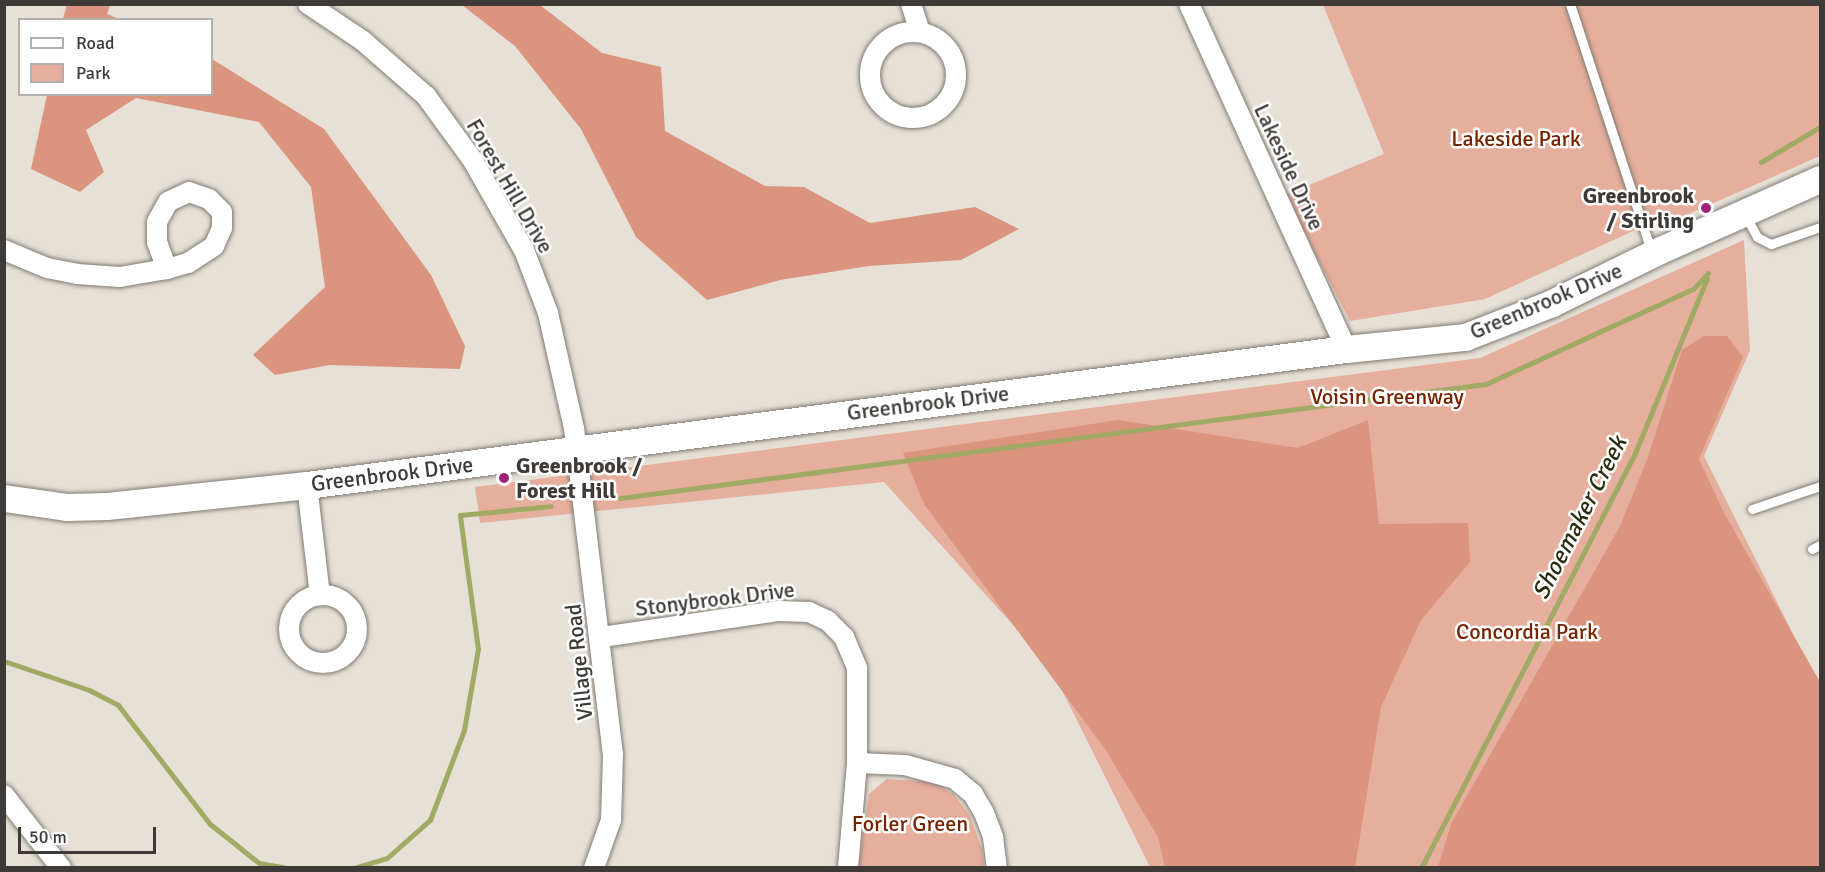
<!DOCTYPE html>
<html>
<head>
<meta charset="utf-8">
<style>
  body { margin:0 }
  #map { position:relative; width:1825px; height:872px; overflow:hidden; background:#e6e0d7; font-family:Signika,sans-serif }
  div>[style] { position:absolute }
  .green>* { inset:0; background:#e6ae9c }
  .forest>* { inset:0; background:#db947d }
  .stream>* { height:5px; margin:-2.5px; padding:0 2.5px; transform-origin:2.5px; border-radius:2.5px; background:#a1aa64 }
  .roads { filter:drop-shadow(0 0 2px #817b73) drop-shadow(0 0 2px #817b73) }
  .lane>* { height:9px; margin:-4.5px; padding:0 4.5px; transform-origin:4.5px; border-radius:4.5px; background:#fff }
  .street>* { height:20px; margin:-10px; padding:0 10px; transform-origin:10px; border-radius:10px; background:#fff }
  .street>.ring { margin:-10px; padding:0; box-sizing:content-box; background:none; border:20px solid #fff; border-radius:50% }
  .secondary>* { height:27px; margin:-13.5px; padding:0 13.5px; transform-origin:13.5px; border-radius:13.5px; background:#fff }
  .dots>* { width:16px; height:16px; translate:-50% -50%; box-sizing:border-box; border:3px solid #fff; border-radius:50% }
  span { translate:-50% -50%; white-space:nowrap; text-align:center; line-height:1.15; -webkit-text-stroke:5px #fff; paint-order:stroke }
  .park-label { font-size:22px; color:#762300 }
  .street-label { font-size:22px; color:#3d3a37 }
  .poi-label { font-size:22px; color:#3d3a37; font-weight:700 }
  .right { translate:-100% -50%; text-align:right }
  .left { translate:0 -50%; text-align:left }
  .water-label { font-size:24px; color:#2a2d0e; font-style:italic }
  .frame { position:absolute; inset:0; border:6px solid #3d3a37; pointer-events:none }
  .legend { position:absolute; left:18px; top:18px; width:195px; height:78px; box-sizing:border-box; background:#fff; border:2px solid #b1b0af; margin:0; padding:8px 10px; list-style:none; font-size:18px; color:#3d3a37 }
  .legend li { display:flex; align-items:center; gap:12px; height:30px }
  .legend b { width:30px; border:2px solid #b1b0af }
  .scale { position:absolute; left:18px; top:827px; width:138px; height:27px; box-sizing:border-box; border:3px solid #3d3a37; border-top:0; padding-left:8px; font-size:18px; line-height:21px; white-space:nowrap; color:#3d3a37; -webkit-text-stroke:4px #fff; paint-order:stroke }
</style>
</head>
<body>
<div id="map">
  <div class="green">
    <div style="clip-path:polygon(1323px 5px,1820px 5px,1820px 156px,1684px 216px,1666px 216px,1485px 299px,1350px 321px,1285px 195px,1384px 154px)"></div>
    <div style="clip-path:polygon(1744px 240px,1750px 350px,1704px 456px,1820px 688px,1820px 867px,1150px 867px,1050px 666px,884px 482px,480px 523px,475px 487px,1480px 358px)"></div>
    <div style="clip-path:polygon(887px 779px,933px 782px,953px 794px,969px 814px,982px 849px,984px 867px,858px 868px,869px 794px)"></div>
  </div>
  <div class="forest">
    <div style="clip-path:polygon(67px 4px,110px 5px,107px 14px,119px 19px,63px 19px)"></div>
    <div style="clip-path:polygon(462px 5px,540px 5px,602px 53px,661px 67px,665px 131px,765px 186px,804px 187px,870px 223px,975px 207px,1019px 229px,961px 260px,869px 266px,780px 280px,707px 300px,636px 237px,581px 129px,515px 46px)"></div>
    <div style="clip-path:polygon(212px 59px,324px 129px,431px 275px,465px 346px,460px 369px,330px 365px,275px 375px,253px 355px,325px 287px,311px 187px,259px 122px,136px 98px,86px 130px,104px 172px,80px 192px,31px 169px,47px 95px,212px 94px)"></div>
    <div style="clip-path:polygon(1704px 336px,1727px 336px,1743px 357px,1699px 459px,1724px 513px,1820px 682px,1820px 867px,1438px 867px,1451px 824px,1620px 526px,1648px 457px,1682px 350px)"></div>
    <div style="clip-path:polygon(1118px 420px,1298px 448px,1368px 420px,1379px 524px,1468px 523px,1470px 562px,1421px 620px,1381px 707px,1355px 867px,1165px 867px,1158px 837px,1105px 749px,924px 504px,903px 453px)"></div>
  </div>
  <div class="stream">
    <div style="left:1761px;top:162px;width:69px;rotate:-30.7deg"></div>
    <div style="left:620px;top:498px;width:873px;rotate:-7.5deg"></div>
    <div style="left:1486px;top:384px;width:228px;rotate:-24.7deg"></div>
    <div style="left:1693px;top:289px;width:22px;rotate:-47deg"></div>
    <div style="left:4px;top:661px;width:90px;rotate:18.8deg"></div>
    <div style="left:89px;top:690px;width:33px;rotate:27deg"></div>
    <div style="left:118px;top:705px;width:150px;rotate:52.3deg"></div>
    <div style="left:210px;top:824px;width:63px;rotate:38.5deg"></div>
    <div style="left:259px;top:863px;width:29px;rotate:10deg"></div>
    <div style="left:354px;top:868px;width:34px;rotate:-17deg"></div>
    <div style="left:387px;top:858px;width:57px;rotate:-41.5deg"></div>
    <div style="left:430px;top:820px;width:96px;rotate:-69.3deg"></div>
    <div style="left:464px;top:730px;width:82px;rotate:-80.2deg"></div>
    <div style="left:478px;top:649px;width:135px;rotate:-97.7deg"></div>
    <div style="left:460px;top:515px;width:91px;rotate:-5.6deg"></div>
    <div style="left:1421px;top:868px;width:467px;rotate:-62.7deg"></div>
    <div style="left:1635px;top:453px;width:189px;rotate:-67.6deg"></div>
  </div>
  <div class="roads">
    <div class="lane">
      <div style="left:1570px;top:4px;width:259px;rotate:71.8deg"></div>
      <div style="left:1745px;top:215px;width:25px;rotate:61deg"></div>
      <div style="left:1757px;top:237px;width:16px;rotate:27deg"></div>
      <div style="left:1771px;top:244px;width:52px;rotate:-19.1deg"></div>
      <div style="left:1752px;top:509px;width:72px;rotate:-18.7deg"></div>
      <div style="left:1812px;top:549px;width:9px;rotate:-27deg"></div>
    </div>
    <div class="street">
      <div style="left:308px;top:4px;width:66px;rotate:33.9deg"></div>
      <div style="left:363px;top:41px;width:84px;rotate:41.1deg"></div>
      <div style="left:426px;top:96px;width:78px;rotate:53.9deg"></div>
      <div style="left:472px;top:159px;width:105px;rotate:60.3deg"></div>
      <div style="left:524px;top:250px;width:67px;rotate:69.1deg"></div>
      <div style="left:548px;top:313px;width:118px;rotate:77.3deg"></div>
      <div style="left:574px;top:428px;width:328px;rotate:83.2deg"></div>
      <div style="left:613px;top:754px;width:66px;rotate:91.7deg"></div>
      <div style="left:611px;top:820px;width:51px;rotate:109.5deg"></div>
      <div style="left:911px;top:4px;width:28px;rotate:72deg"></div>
      <div style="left:1189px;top:4px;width:379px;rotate:65.5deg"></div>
      <div class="ring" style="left:870px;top:32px;width:66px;height:66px"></div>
      <div style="left:4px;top:250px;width:47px;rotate:22.7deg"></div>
      <div style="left:47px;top:268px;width:31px;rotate:11deg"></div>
      <div style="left:77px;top:274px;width:43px;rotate:4deg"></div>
      <div style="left:120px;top:277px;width:48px;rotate:-9.7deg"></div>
      <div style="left:167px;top:269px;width:22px;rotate:-16deg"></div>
      <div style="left:188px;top:263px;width:31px;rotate:-33deg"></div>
      <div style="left:214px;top:246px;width:20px;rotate:-66deg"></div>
      <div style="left:222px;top:228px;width:16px;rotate:-90deg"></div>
      <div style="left:222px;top:212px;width:18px;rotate:-135deg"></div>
      <div style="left:209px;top:199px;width:21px;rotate:-161deg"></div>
      <div style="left:189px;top:192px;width:23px;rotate:155deg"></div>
      <div style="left:168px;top:202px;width:23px;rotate:119deg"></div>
      <div style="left:157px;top:222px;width:20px;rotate:90deg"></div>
      <div style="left:157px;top:242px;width:29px;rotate:70deg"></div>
      <div style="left:307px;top:485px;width:111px;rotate:83.3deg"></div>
      <div class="ring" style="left:289px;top:595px;width:48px;height:48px"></div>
      <div style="left:602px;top:637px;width:179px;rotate:-8.4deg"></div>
      <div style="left:779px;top:611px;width:30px;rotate:2deg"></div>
      <div style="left:809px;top:612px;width:21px;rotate:25deg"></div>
      <div style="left:828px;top:621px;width:23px;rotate:45deg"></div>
      <div style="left:844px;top:637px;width:34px;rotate:67deg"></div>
      <div style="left:857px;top:668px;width:95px;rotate:90deg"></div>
      <div style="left:857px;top:763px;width:105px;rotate:94.9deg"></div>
      <div style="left:857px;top:763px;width:48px;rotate:2.4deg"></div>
      <div style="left:905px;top:765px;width:52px;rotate:15.6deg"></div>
      <div style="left:955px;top:779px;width:23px;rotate:40deg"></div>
      <div style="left:973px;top:794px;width:22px;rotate:60deg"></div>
      <div style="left:984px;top:813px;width:26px;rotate:69deg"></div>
      <div style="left:993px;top:837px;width:31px;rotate:83deg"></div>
      <div style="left:4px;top:795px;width:93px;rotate:52deg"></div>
    </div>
    <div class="secondary">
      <div style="left:4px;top:498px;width:64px;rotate:8.1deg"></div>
      <div style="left:67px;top:507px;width:40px;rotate:-1.4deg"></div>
      <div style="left:107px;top:506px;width:201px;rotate:-6deg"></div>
      <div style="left:307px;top:485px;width:1048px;rotate:-7.46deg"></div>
      <div style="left:1346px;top:349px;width:120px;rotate:-5.8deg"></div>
      <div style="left:1465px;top:337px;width:93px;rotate:-21.3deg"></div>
      <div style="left:1552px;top:303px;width:118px;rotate:-26.1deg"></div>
      <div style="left:1658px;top:251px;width:177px;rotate:-24deg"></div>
    </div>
  </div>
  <div class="dots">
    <div style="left:1706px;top:208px;background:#9c227a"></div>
    <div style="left:504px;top:478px;background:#9c227a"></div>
  </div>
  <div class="park-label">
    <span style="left:1516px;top:139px">Lakeside Park</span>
    <span style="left:1387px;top:397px">Voisin Greenway</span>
    <span style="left:1527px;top:632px">Concordia Park</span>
    <span style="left:910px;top:824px">Forler Green</span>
  </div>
  <div class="street-label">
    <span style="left:1289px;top:167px;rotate:65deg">Lakeside Drive</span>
    <span style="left:510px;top:186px;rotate:60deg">Forest Hill Drive</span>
    <span style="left:1546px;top:301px;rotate:-23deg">Greenbrook Drive</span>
    <span style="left:928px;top:403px;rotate:-7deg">Greenbrook Drive</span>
    <span style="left:392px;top:474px;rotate:-7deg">Greenbrook Drive</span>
    <span style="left:715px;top:599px;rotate:-7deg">Stonybrook Drive</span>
    <span style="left:579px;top:662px;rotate:-96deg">Village Road</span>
  </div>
  <div class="poi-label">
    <span class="right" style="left:1694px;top:208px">Greenbrook<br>/ Stirling</span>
    <span class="left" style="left:516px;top:478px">Greenbrook /<br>Forest Hill</span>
  </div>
  <div class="water-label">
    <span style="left:1580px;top:518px;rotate:-63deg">Shoemaker Creek</span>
  </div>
  <div class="frame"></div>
  <ul class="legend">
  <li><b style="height:8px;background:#fff"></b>Road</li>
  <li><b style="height:16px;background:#e6ae9c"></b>Park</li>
  </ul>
  <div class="scale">50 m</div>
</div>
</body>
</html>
